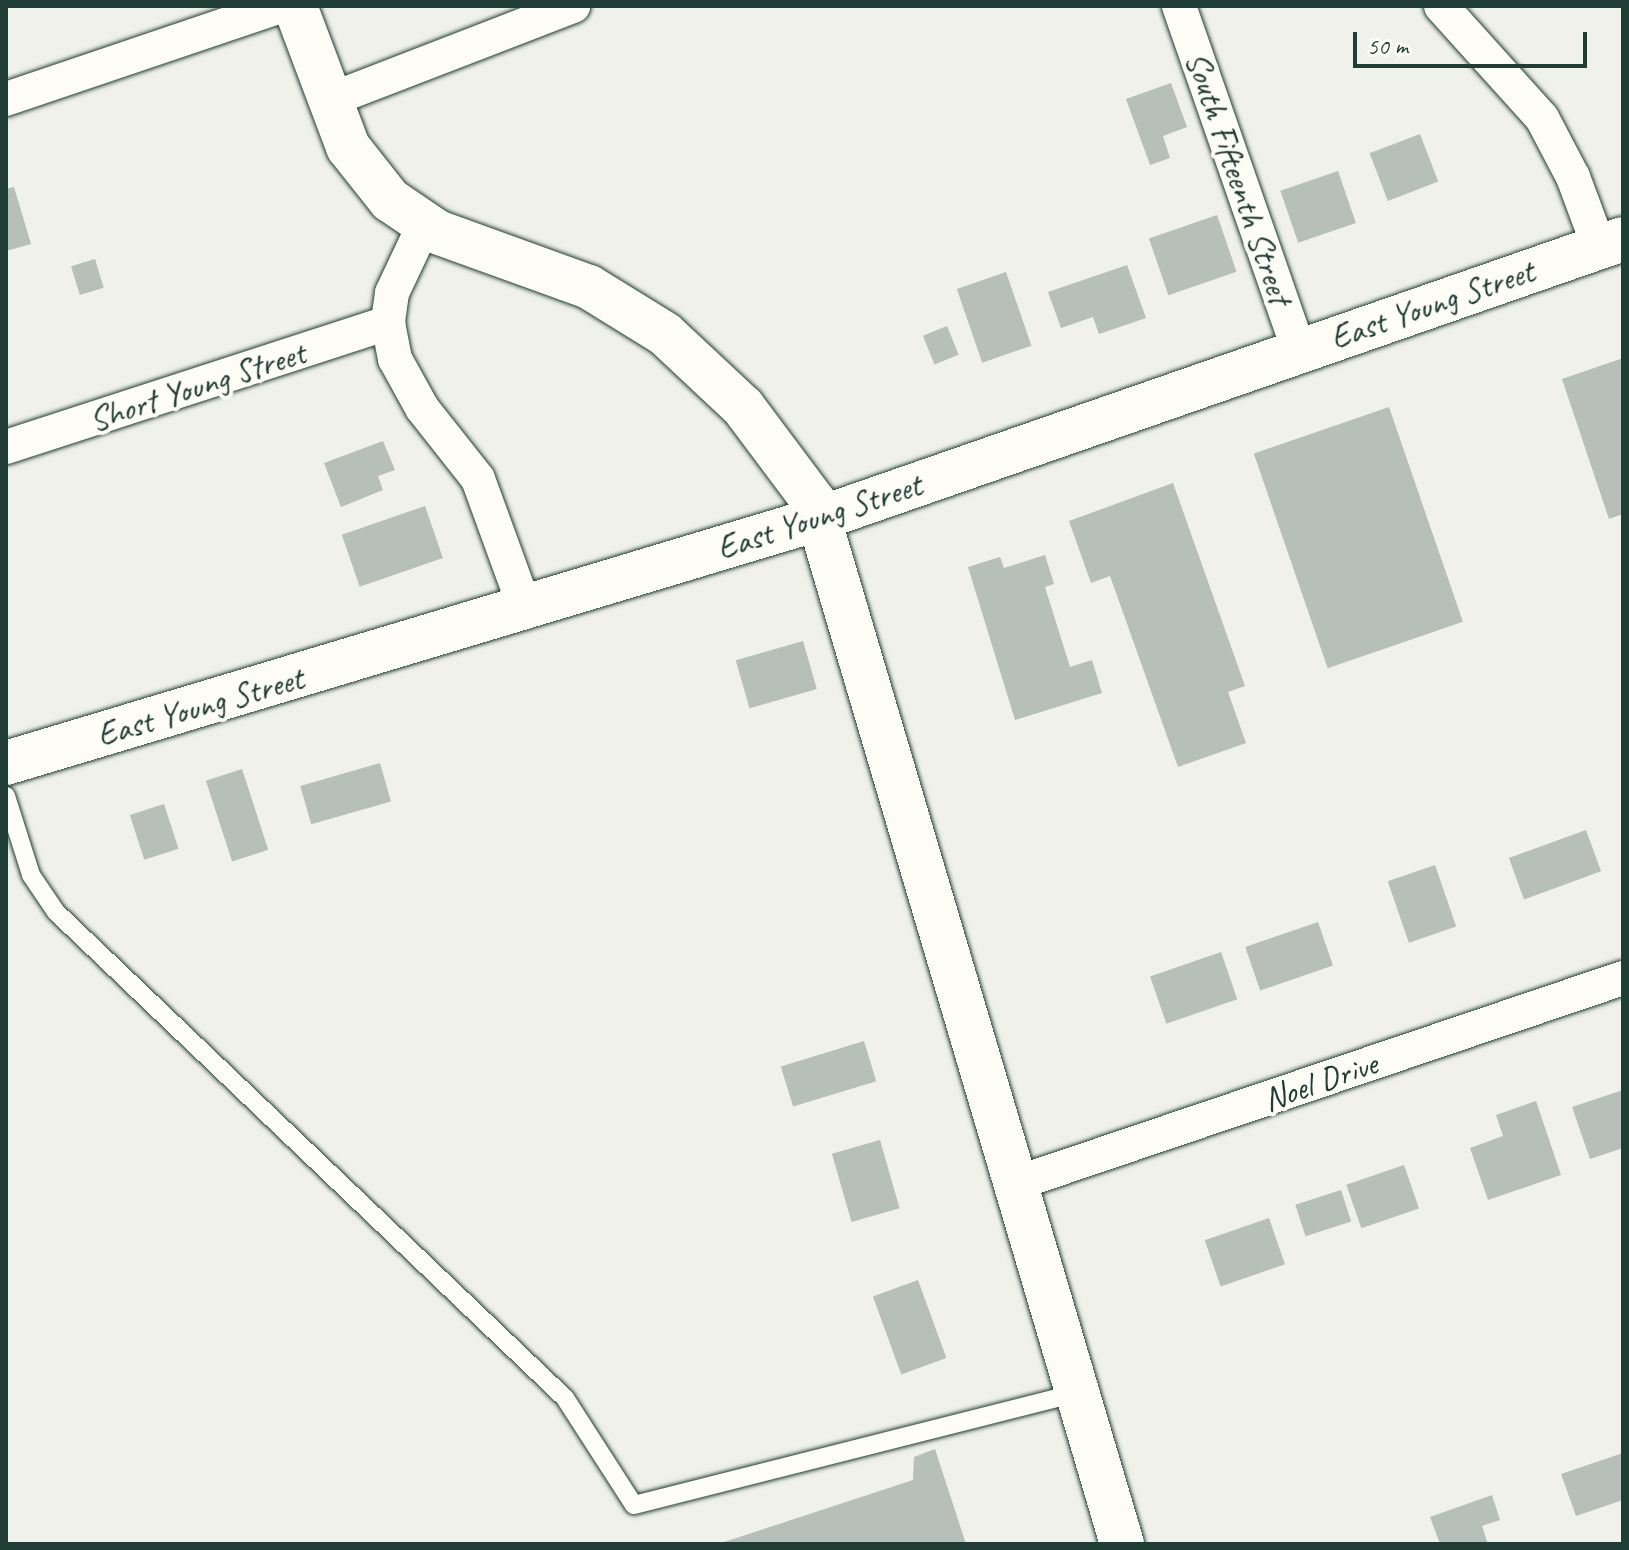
<!DOCTYPE html>
<html>
<head>
<meta charset="utf-8">
<style>
  body { margin:0 }
  #map { position:relative; width:1629px; height:1550px; overflow:hidden; background:#f0f1eb; font-family:Caveat,sans-serif }
  div>[style] { position:absolute }
  .building>* { inset:0; background:#b6bfb8; transform-origin:0 0 }
  .roads { filter:drop-shadow(0 0 2px #1f3d34) drop-shadow(0 0 2px #1f3d34) }
  .lane>* { height:18px; margin:-9px; padding:0 9px; transform-origin:9px; border-radius:9px; background:#fdfcf7 }
  .street>* { height:34px; margin:-17px; padding:0 17px; transform-origin:17px; border-radius:17px; background:#fdfcf7 }
  .secondary>* { height:44px; margin:-22px; padding:0 22px; transform-origin:22px; border-radius:22px; background:#fdfcf7 }
  span { translate:-50% -50%; white-space:nowrap; text-align:center; line-height:1.15; -webkit-text-stroke:8px #fdfcf7; paint-order:stroke }
  .street-label { font-size:34px; color:#1f3d34 }
  .frame { position:absolute; inset:0; border:8px solid #1f3d34; pointer-events:none }
  .scale { position:absolute; left:1353px; top:32px; width:234px; height:36px; box-sizing:border-box; border:4px solid #1f3d34; border-top:0; padding-left:10px; font-size:24px; line-height:28px; white-space:nowrap; color:#1f3d34; -webkit-text-stroke:6px #fdfcf7; paint-order:stroke }
</style>
</head>
<body>
<div id="map">
  <div class="building">
    <div style="clip-path:polygon(1171px 83px,1187px 127px,1163px 136px,1170px 158px,1150px 165px,1126px 99px)"></div>
    <div style="left:1420px;top:134px;width:51px;height:54px;rotate:69deg"></div>
    <div style="left:1338px;top:171px;width:55px;height:61px;rotate:71deg"></div>
    <div style="clip-path:polygon(14px 187px,31px 244px,6px 251px,6px 189px)"></div>
    <div style="left:1217px;top:215px;width:60px;height:72px;rotate:71deg"></div>
    <div style="left:95px;top:259px;width:30px;height:25px;rotate:73deg"></div>
    <div style="clip-path:polygon(1127px 265px,1146px 318px,1099px 334px,1093px 317px,1061px 328px,1048px 292px)"></div>
    <div style="left:1006px;top:272px;width:78px;height:52px;rotate:71deg"></div>
    <div style="left:947px;top:326px;width:31px;height:26px;rotate:68deg"></div>
    <div style="clip-path:polygon(1623px 358px,1623px 514px,1609px 519px,1562px 379px)"></div>
    <div style="left:1389px;top:407px;width:227px;height:143px;rotate:71deg"></div>
    <div style="clip-path:polygon(383px 441px,395px 470px,378px 476px,383px 490px,341px 507px,324px 463px)"></div>
    <div style="clip-path:polygon(1173px 483px,1245px 686px,1228px 692px,1246px 743px,1178px 767px,1110px 576px,1091px 583px,1069px 521px)"></div>
    <div style="left:425px;top:506px;width:55px;height:88px;rotate:71deg"></div>
    <div style="clip-path:polygon(1045px 555px,1054px 584px,1045px 587px,1070px 667px,1092px 660px,1102px 693px,1015px 720px,968px 567px,1000px 557px,1004px 568px)"></div>
    <div style="left:803px;top:641px;width:50px;height:70px;rotate:74deg"></div>
    <div style="left:380px;top:763px;width:40px;height:83px;rotate:74deg"></div>
    <div style="left:242px;top:769px;width:85px;height:38px;rotate:72deg"></div>
    <div style="left:164px;top:804px;width:47px;height:36px;rotate:72deg"></div>
    <div style="left:1586px;top:830px;width:44px;height:82px;rotate:70deg"></div>
    <div style="left:1435px;top:865px;width:65px;height:50px;rotate:71deg"></div>
    <div style="left:1318px;top:922px;width:46px;height:77px;rotate:71deg"></div>
    <div style="left:1221px;top:952px;width:50px;height:75px;rotate:71deg"></div>
    <div style="left:864px;top:1041px;width:42px;height:87px;rotate:73deg"></div>
    <div style="clip-path:polygon(1623px 1090px,1623px 1148px,1590px 1159px,1572px 1107px)"></div>
    <div style="clip-path:polygon(1536px 1101px,1561px 1175px,1488px 1200px,1470px 1148px,1503px 1136px,1496px 1115px)"></div>
    <div style="left:880px;top:1140px;width:71px;height:50px;rotate:74deg"></div>
    <div style="left:1404px;top:1165px;width:46px;height:61px;rotate:71deg"></div>
    <div style="left:1341px;top:1190px;width:33px;height:48px;rotate:72deg"></div>
    <div style="left:1269px;top:1218px;width:49px;height:68px;rotate:71deg"></div>
    <div style="left:918px;top:1280px;width:83px;height:48px;rotate:70deg"></div>
    <div style="clip-path:polygon(935px 1449px,966px 1544px,718px 1544px,913px 1480px,914px 1457px)"></div>
    <div style="clip-path:polygon(1623px 1453px,1623px 1500px,1576px 1516px,1561px 1474px)"></div>
    <div style="clip-path:polygon(1492px 1495px,1500px 1520px,1482px 1526px,1488px 1544px,1440px 1544px,1430px 1517px)"></div>
  </div>
  <div class="roads">
    <div class="lane">
      <div style="left:6px;top:796px;width:83px;rotate:72.4deg"></div>
      <div style="left:31px;top:875px;width:45px;rotate:56deg"></div>
      <div style="left:56px;top:912px;width:704px;rotate:43.68deg"></div>
      <div style="left:565px;top:1398px;width:127px;rotate:57.2deg"></div>
      <div style="left:634px;top:1505px;width:458px;rotate:-14.2deg"></div>
    </div>
    <div class="street">
      <div style="left:1179px;top:6px;width:364px;rotate:70.8deg"></div>
      <div style="left:1441px;top:6px;width:151px;rotate:48deg"></div>
      <div style="left:1542px;top:118px;width:67px;rotate:62.3deg"></div>
      <div style="left:1573px;top:177px;width:75px;rotate:69.6deg"></div>
      <div style="left:6px;top:99px;width:289px;rotate:-18.7deg"></div>
      <div style="left:327px;top:101px;width:264px;rotate:-21.1deg"></div>
      <div style="left:424px;top:225px;width:75px;rotate:115.2deg"></div>
      <div style="left:392px;top:293px;width:30px;rotate:98deg"></div>
      <div style="left:388px;top:323px;width:37px;rotate:79deg"></div>
      <div style="left:395px;top:359px;width:56px;rotate:61.1deg"></div>
      <div style="left:422px;top:408px;width:90px;rotate:51.7deg"></div>
      <div style="left:478px;top:479px;width:140px;rotate:70deg"></div>
      <div style="left:6px;top:447px;width:402px;rotate:-18deg"></div>
      <div style="left:1017px;top:1183px;width:640px;rotate:-18.69deg"></div>
    </div>
    <div class="secondary">
      <div style="left:295px;top:6px;width:151px;rotate:69.4deg"></div>
      <div style="left:348px;top:147px;width:68px;rotate:51.6deg"></div>
      <div style="left:390px;top:200px;width:57px;rotate:34.2deg"></div>
      <div style="left:437px;top:232px;width:162px;rotate:19.9deg"></div>
      <div style="left:589px;top:287px;width:89px;rotate:31.7deg"></div>
      <div style="left:665px;top:334px;width:107px;rotate:43.1deg"></div>
      <div style="left:743px;top:407px;width:119px;rotate:53.2deg"></div>
      <div style="left:814px;top:502px;width:1087px;rotate:73.53deg"></div>
      <div style="left:6px;top:763px;width:851px;rotate:-16.73deg"></div>
      <div style="left:821px;top:518px;width:849px;rotate:-19.18deg"></div>
    </div>
  </div>
  <div class="street-label">
    <span style="left:1239px;top:178px;rotate:71deg">South Fifteenth Street</span>
    <span style="left:1432px;top:304px;rotate:-19deg">East Young Street</span>
    <span style="left:197px;top:386px;rotate:-18deg">Short Young Street</span>
    <span style="left:819px;top:516px;rotate:-18deg">East Young Street</span>
    <span style="left:200px;top:706px;rotate:-16deg">East Young Street</span>
    <span style="left:1320px;top:1081px;rotate:-19deg">Noel Drive</span>
  </div>
  <div class="frame"></div>
  <div class="scale">50 m</div>
</div>
</body>
</html>
